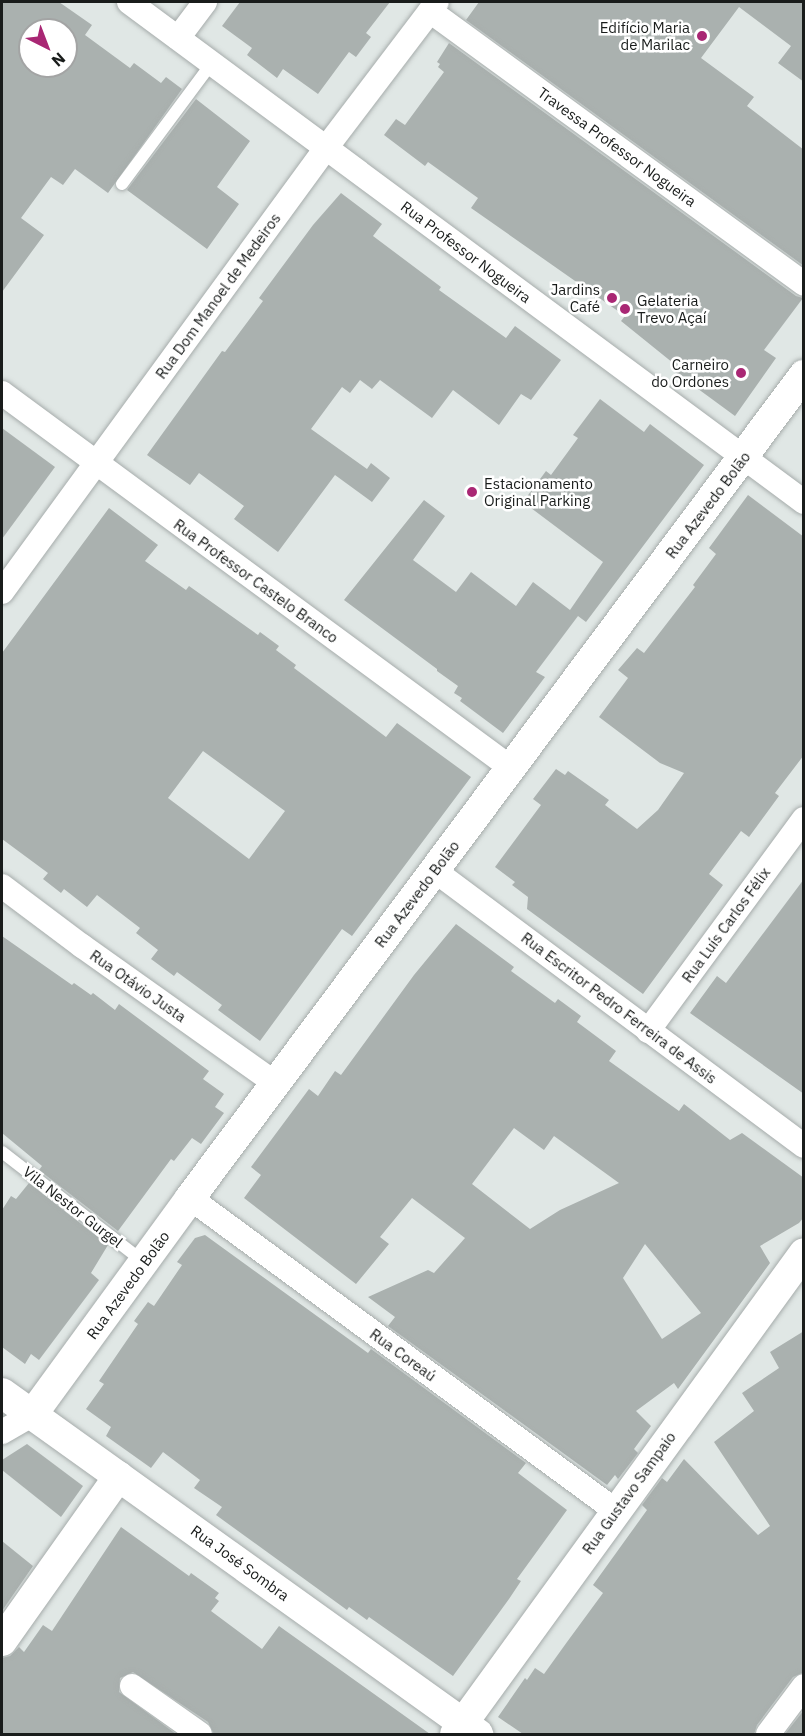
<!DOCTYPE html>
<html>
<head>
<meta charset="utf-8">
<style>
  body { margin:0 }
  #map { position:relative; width:805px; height:1736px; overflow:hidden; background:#e0e7e5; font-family:"IBM Plex Sans",sans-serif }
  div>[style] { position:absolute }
  .building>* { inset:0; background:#aab1af }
  .roads { filter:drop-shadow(0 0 2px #a6acab) drop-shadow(0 0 2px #a6acab) }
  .service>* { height:12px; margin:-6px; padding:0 6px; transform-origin:6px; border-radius:6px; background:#fff }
  .minor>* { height:24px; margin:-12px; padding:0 12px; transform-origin:12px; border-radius:12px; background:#fff }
  .tertiary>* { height:30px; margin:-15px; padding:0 15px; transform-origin:15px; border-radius:15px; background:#fff }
  .dots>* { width:16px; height:16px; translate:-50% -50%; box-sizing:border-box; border:3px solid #fff; border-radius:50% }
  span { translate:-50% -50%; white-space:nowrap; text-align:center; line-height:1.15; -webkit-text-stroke:5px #fff; paint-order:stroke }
  .poi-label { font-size:15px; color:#191c1b }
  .right { translate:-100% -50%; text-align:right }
  .left { translate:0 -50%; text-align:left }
  .street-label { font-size:15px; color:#191c1b }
  .frame { position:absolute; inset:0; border:3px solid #191c1b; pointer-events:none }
  .north { position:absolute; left:18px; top:18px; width:60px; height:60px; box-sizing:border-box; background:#fff; border:2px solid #a3a4a4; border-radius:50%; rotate:138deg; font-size:16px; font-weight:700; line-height:24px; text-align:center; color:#191c1b }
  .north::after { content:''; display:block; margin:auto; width:21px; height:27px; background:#a92774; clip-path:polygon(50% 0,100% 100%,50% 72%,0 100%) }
</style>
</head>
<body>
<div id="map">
  <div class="building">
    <div style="clip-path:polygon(evenodd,2px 2px,59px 2px,92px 25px,85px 35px,130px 68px,134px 63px,161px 83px,166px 77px,182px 89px,108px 193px,75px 169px,63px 185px,51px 177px,21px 218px,44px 235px,2px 292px,2px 2px,30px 30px,66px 30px,66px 66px,30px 66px,30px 30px)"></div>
    <div style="clip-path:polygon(240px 2px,390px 2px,366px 33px,371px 37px,356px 57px,349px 52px,318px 94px,283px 69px,277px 78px,247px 55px,252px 48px,222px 26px)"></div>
    <div style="clip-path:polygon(479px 2px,804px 2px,804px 82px,778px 63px,791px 46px,739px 7px,701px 58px,754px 97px,747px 106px,804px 150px,804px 266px,466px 20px)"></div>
    <div style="clip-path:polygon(449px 43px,796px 296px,803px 298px,764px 350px,776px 358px,735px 416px,675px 372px,678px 367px,621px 321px,625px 316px,471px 208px,478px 198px,428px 162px,425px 166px,384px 135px,396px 119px,405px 125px,444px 72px,438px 67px,440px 64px,437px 62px)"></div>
    <div style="clip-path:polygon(196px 99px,250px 141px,217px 187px,239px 204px,207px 249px,127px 190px)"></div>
    <div style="clip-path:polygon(341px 193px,382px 224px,373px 236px,441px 287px,439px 290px,506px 338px,515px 326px,561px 360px,531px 400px,521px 394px,499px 425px,453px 390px,432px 418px,380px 380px,372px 389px,360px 380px,350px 393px,342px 387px,311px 429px,367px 469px,371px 463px,390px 478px,372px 502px,335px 475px,278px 552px,234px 519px,244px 506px,199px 473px,190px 485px,147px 455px,222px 351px,225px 352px,263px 301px,259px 298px,313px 225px)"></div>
    <div style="clip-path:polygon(600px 399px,644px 432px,650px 424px,704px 465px,586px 622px,578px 616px,536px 672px,545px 677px,503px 733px,460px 701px,462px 698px,454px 693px,458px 686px,437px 671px,437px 669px,344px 600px,424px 500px,445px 516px,413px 560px,456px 592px,471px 572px,516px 606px,533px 582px,570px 610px,603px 562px,523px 502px,546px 471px,551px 475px,578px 438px,573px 435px)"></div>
    <div style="clip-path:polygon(2px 428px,55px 467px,2px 539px)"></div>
    <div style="clip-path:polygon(748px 495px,804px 537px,804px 755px,775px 793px,779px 796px,749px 837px,741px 831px,709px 874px,723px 885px,643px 994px,527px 909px,528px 897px,512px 885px,515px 882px,495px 867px,541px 805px,533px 799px,556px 769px,565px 775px,568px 771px,609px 800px,605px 805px,637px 829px,658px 810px,684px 773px,660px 763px,599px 717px,628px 678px,618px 670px,637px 648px,644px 653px,695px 587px,693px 585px,716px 554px,709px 548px)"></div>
    <div style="clip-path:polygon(evenodd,109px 508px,158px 545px,145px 561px,186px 590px,189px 586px,258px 635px,260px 632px,279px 646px,276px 650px,296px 665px,294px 668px,386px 737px,397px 723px,471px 777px,352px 936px,342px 929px,260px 1041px,218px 1010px,222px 1005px,177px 972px,174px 976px,151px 959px,158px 950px,136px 933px,140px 928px,97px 895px,87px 907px,64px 889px,61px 893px,43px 879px,48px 873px,2px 839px,2px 653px,109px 508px,203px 751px,285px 811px,249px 859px,168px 798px,203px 751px)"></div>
    <div style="clip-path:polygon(804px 879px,804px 1094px,690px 1013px,717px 976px,726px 983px)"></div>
    <div style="clip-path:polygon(evenodd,456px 924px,514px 967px,511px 971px,555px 1003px,558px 999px,581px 1016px,577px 1022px,616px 1051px,609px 1061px,679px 1111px,684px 1104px,730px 1140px,742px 1133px,804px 1178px,804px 1217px,799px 1223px,760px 1246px,770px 1263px,678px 1389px,674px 1383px,636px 1411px,651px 1426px,634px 1449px,638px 1453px,618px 1479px,615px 1475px,607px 1485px,388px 1326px,395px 1317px,368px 1297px,428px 1270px,434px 1273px,465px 1238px,412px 1198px,380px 1237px,389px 1244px,356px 1284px,244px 1198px,261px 1175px,251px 1167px,309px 1089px,318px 1096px,335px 1071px,341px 1075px,414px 975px,456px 924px,514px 1128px,544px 1150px,554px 1136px,619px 1183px,560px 1210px,530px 1229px,472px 1184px,514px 1128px,456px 924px,645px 1244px,701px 1313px,662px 1339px,623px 1278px,645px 1244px)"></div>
    <div style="clip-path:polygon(2px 936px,72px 985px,74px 983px,91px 995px,93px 993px,115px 1010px,119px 1004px,209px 1071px,203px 1079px,224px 1094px,215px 1107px,224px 1113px,201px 1144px,192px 1138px,174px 1161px,171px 1159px,118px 1231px,39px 1170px,42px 1166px,2px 1133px)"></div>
    <div style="clip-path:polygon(29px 1183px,108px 1245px,91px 1273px,99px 1280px,39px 1360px,31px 1354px,25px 1364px,2px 1347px,2px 1210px,11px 1196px,16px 1199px)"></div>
    <div style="clip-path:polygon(205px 1235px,368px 1353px,371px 1349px,526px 1463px,518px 1473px,567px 1510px,517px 1579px,521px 1581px,509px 1599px,453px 1676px,369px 1617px,367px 1620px,349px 1607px,347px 1610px,216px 1515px,222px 1507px,194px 1488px,200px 1480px,163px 1452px,151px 1468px,106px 1436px,111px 1427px,86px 1409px,104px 1384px,99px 1381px,138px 1324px,134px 1321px,148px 1302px,154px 1306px,182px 1265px,177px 1262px,195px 1238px)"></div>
    <div style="clip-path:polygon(804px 1331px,804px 1672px,793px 1677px,757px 1725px,754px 1734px,523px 1734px,498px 1717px,525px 1678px,527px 1680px,535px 1668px,544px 1674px,567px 1642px,603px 1593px,593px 1585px,647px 1510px,642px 1505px,662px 1478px,667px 1482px,684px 1459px,758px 1535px,770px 1526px,714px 1442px,754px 1411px,742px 1393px,779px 1368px,770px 1352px)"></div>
    <div style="clip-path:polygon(27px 1444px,83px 1486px,61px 1517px,2px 1470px,2px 1460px)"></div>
    <div style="clip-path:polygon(121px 1527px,189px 1576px,191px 1573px,219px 1593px,215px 1598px,219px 1601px,211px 1611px,262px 1649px,279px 1626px,430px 1734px,214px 1734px,208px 1722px,133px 1672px,120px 1678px,119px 1692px,176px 1734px,2px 1734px,2px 1658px,10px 1656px,19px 1647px,24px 1652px,43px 1625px,52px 1631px)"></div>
    <div style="clip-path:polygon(2px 1541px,33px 1566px,2px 1611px)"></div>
    <div style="clip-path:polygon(804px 1710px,804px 1734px,785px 1734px)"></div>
  </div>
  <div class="roads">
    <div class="service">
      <div style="left:122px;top:184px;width:151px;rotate:-53.4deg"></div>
      <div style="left:2px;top:1152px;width:180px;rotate:37.8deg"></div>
    </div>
    <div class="minor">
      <div style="left:129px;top:2px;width:840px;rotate:36.53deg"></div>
      <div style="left:430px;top:11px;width:463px;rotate:36.1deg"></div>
      <div style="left:178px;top:38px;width:45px;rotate:-53.1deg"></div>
      <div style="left:2px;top:393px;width:632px;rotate:36.38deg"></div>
      <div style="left:2px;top:592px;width:550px;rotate:-53.88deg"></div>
      <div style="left:326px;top:148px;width:183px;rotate:-52.8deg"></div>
      <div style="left:435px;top:871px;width:460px;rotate:36.7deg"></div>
      <div style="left:2px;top:886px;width:100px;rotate:36.9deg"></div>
      <div style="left:82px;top:946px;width:238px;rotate:35.4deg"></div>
      <div style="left:648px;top:1031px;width:263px;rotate:-53.7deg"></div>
      <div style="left:190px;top:1198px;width:529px;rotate:36.31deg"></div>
      <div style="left:2px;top:1432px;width:34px;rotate:-30deg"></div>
      <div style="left:132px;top:1686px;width:83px;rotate:35.2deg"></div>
      <div style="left:768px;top:1734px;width:60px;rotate:-53.1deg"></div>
    </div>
    <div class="tertiary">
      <div style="left:2px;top:1393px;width:586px;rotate:35.62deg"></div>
      <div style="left:32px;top:1415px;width:268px;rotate:-53.9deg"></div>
      <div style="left:190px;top:1198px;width:1027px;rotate:-53.28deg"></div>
      <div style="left:2px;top:1641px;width:202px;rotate:-54.7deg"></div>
      <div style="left:455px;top:1734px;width:594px;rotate:-54.04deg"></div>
    </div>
  </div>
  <div class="dots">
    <div style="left:702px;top:36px;background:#a92774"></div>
    <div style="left:612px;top:298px;background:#a92774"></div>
    <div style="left:625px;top:309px;background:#a92774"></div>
    <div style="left:741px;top:373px;background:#a92774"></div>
    <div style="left:472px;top:492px;background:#a92774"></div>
  </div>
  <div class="poi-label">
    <span class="right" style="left:690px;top:36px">Edifício Maria<br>de Marilac</span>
    <span class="right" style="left:600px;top:298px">Jardins<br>Café</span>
    <span class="left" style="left:637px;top:309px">Gelateria<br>Trevo Açaí</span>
    <span class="right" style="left:729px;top:373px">Carneiro<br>do Ordones</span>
    <span class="left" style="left:484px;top:492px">Estacionamento<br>Original Parking</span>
  </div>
  <div class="street-label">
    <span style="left:617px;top:147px;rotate:36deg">Travessa Professor Nogueira</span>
    <span style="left:466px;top:252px;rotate:37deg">Rua Professor Nogueira</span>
    <span style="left:218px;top:296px;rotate:-54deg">Rua Dom Manoel de Medeiros</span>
    <span style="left:708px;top:505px;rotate:-53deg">Rua Azevedo Bolão</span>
    <span style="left:256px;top:581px;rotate:36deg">Rua Professor Castelo Branco</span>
    <span style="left:417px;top:894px;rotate:-53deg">Rua Azevedo Bolão</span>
    <span style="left:726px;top:925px;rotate:-54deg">Rua Luís Carlos Félix</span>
    <span style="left:138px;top:986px;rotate:35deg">Rua Otávio Justa</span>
    <span style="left:619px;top:1008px;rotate:37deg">Rua Escritor Pedro Ferreira de Assis</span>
    <span style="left:73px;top:1207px;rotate:38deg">Vila Nestor Gurgel</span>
    <span style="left:128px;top:1285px;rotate:-54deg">Rua Azevedo Bolão</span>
    <span style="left:403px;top:1355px;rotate:36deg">Rua Coreaú</span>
    <span style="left:629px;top:1493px;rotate:-54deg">Rua Gustavo Sampaio</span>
    <span style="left:240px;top:1563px;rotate:36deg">Rua José Sombra</span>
  </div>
  <div class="frame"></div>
  <div class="north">N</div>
</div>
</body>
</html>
